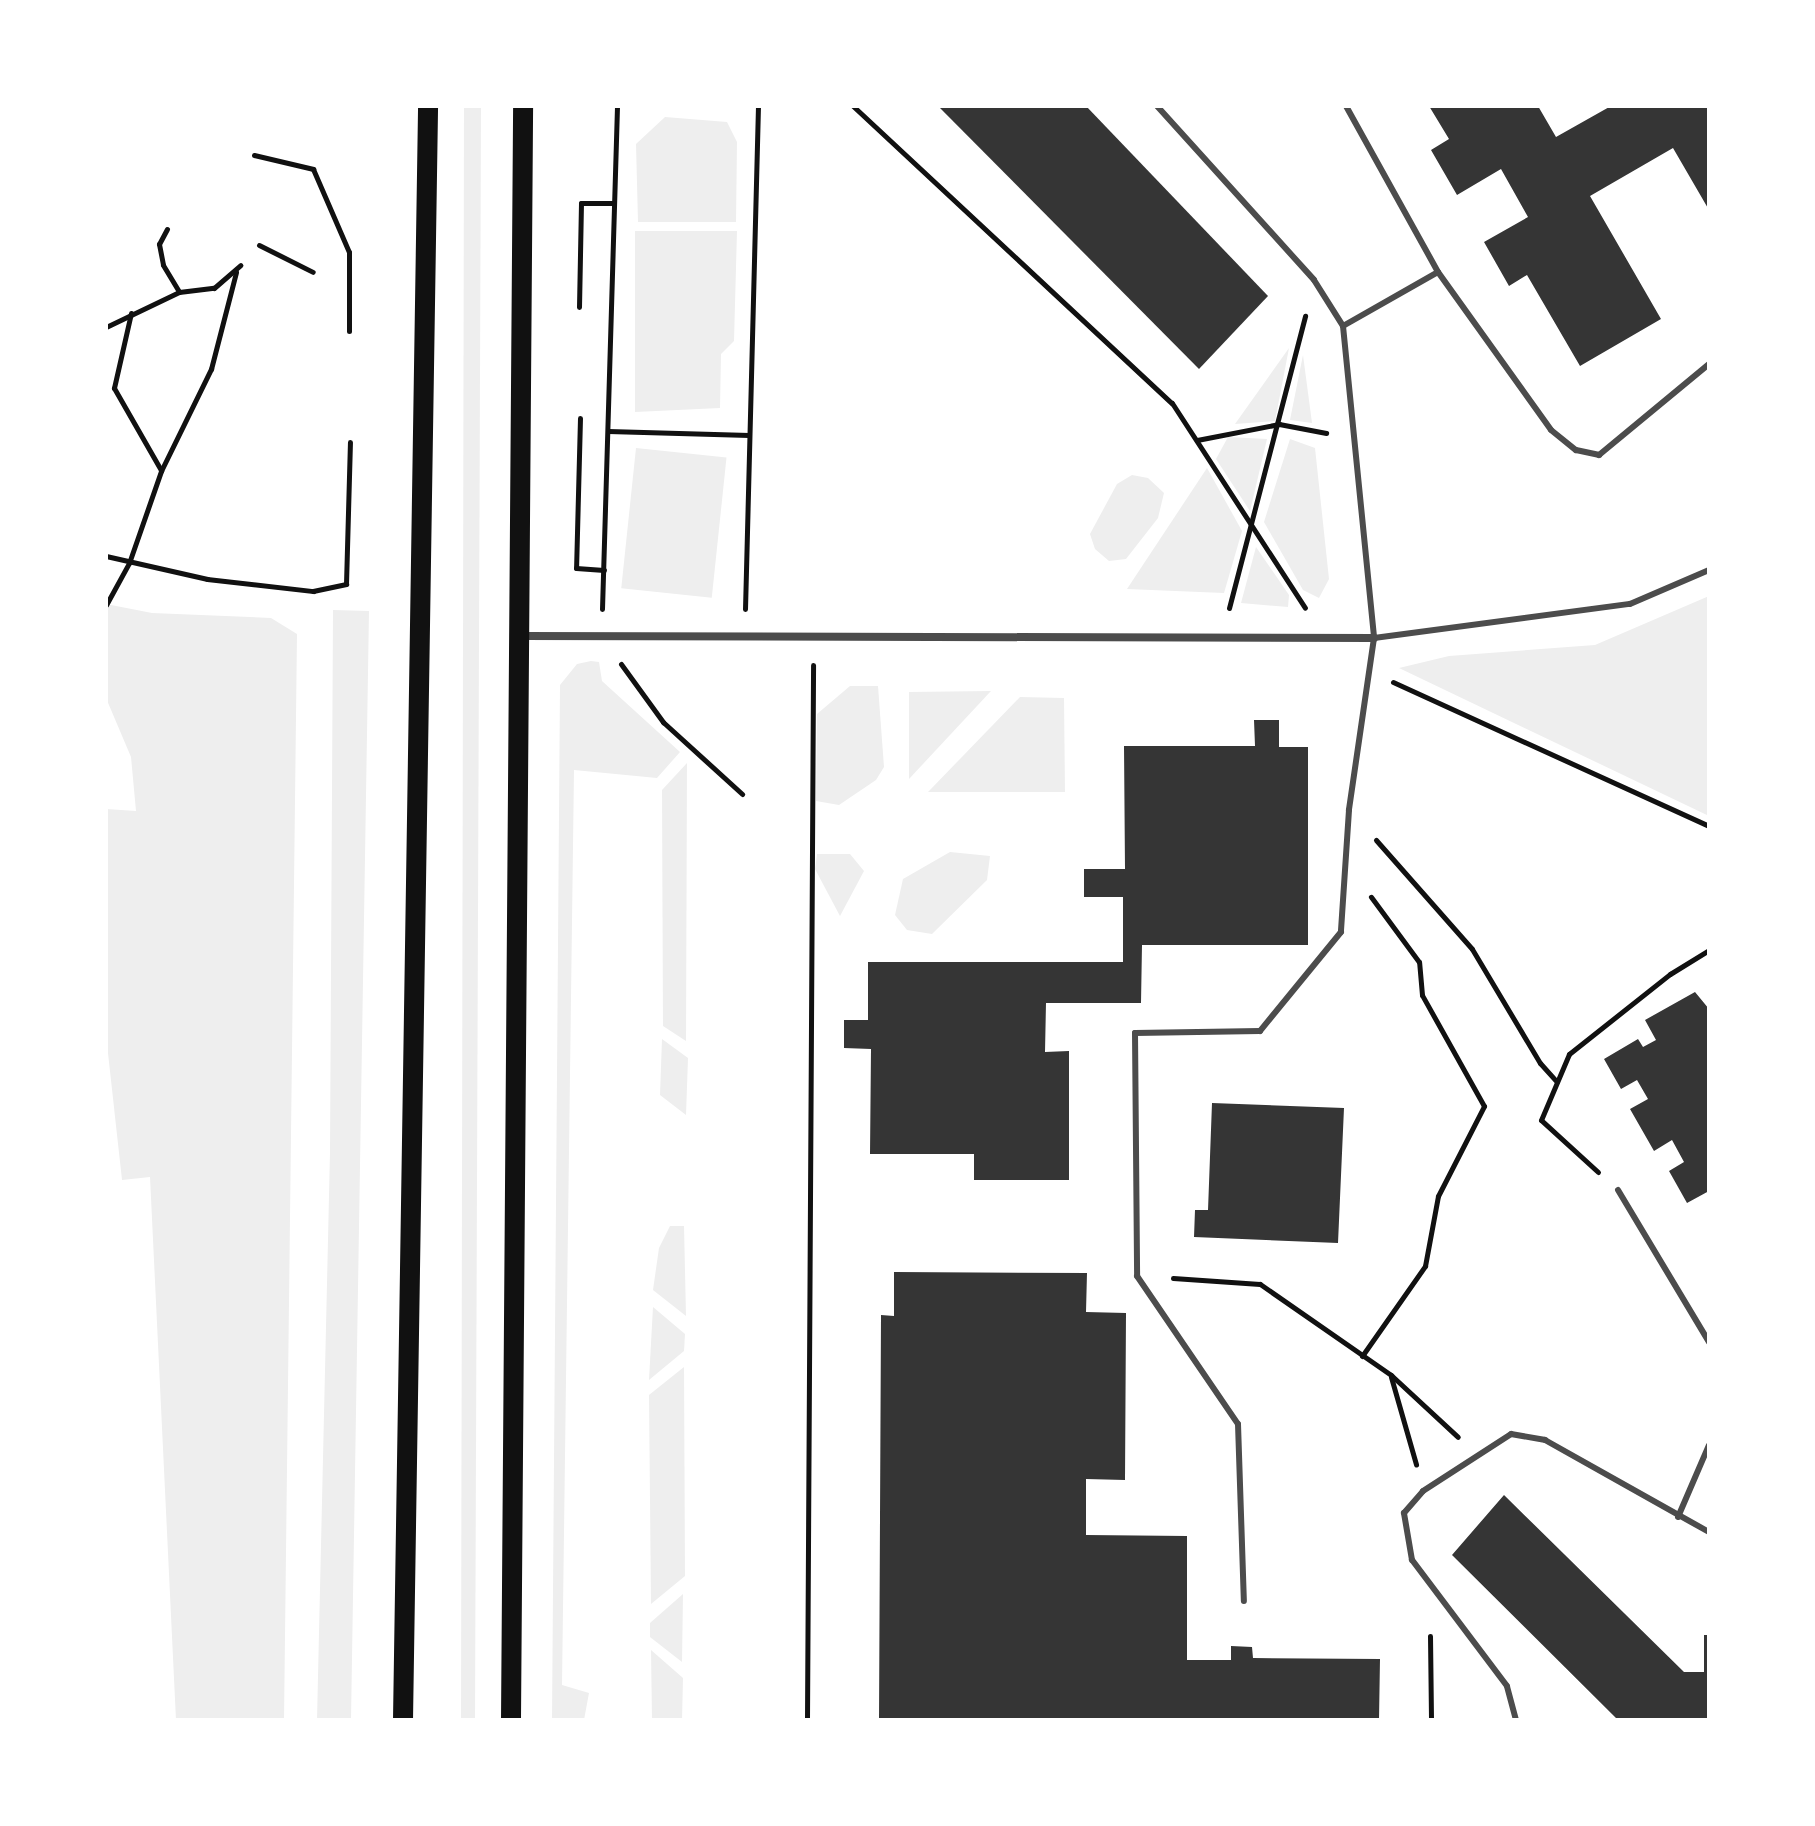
<!DOCTYPE html>
<html>
<head>
<meta charset="utf-8">
<style>
  body { margin:0 }
  #map { position:relative; width:1815px; height:1826px; overflow:hidden; background:#fff; font-family:"DejaVu Sans",sans-serif }
  div>[style] { position:absolute }
  .green>* { inset:0; background:#eee; transform-origin:0 0 }
  .building>* { inset:0; background:#353535 }
  .path>* { height:5px; margin:-2.5px; padding:0 2.5px; transform-origin:2.5px; border-radius:2.5px; background:#111 }
  .service>* { height:6px; margin:-3px; padding:0 3px; transform-origin:3px; border-radius:3px; background:#4c4c4c }
  .minor>* { height:8px; margin:-4px; padding:0 4px; transform-origin:4px; border-radius:4px; background:#4c4c4c }
  .primary>* { height:20px; margin:-10px; padding:0 10px; transform-origin:10px; border-radius:10px; background:#111 }
  span { translate:-50% -50%; white-space:nowrap; text-align:center; line-height:1.15; -webkit-text-stroke:6px #fff; paint-order:stroke }
  .frame { position:absolute; inset:0; border:108px solid #fff; pointer-events:none }
</style>
</head>
<body>
<div id="map">
  <div class="green">
    <div style="clip-path:polygon(464px 106px,481px 106px,475px 1720px,461px 1720px)"></div>
    <div style="clip-path:polygon(665px 117px,727px 122px,737px 142px,736px 222px,638px 222px,636px 144px)"></div>
    <div style="clip-path:polygon(635px 231px,737px 231px,734px 341px,721px 354px,720px 408px,635px 412px)"></div>
    <div style="clip-path:polygon(1289px 348px,1275px 421px,1235px 424px)"></div>
    <div style="clip-path:polygon(1303px 355px,1312px 423px,1290px 420px)"></div>
    <div style="clip-path:polygon(1228px 437px,1267px 439px,1250px 511px,1216px 459px)"></div>
    <div style="clip-path:polygon(1290px 439px,1315px 448px,1329px 579px,1319px 598px,1303px 590px,1264px 522px)"></div>
    <div style="left:636px;top:448px;width:91px;height:141px;rotate:6deg"></div>
    <div style="clip-path:polygon(1207px 468px,1242px 531px,1224px 593px,1127px 589px)"></div>
    <div style="clip-path:polygon(1132px 475px,1148px 478px,1164px 493px,1158px 518px,1126px 559px,1109px 561px,1095px 549px,1090px 534px,1117px 484px)"></div>
    <div style="clip-path:polygon(1256px 547px,1289px 595px,1288px 607px,1241px 603px)"></div>
    <div style="clip-path:polygon(1709px 596px,1709px 816px,1399px 668px,1449px 656px,1595px 645px)"></div>
    <div style="clip-path:polygon(106px 604px,152px 613px,271px 618px,297px 634px,284px 1720px,176px 1720px,150px 1177px,122px 1180px,106px 1035px,106px 809px,136px 811px,131px 757px,106px 698px)"></div>
    <div style="clip-path:polygon(333px 610px,369px 611px,351px 1720px,317px 1720px,330px 1152px)"></div>
    <div style="clip-path:polygon(591px 661px,599px 662px,602px 681px,680px 752px,657px 778px,574px 770px,562px 1685px,589px 1693px,584px 1720px,552px 1720px,560px 685px,577px 664px)"></div>
    <div style="clip-path:polygon(850px 686px,878px 686px,884px 767px,876px 780px,839px 805px,816px 801px,817px 714px)"></div>
    <div style="clip-path:polygon(991px 691px,909px 779px,909px 692px)"></div>
    <div style="clip-path:polygon(1020px 697px,1064px 698px,1065px 792px,928px 792px)"></div>
    <div style="clip-path:polygon(687px 763px,686px 1041px,663px 1026px,662px 790px)"></div>
    <div style="clip-path:polygon(950px 852px,990px 856px,987px 880px,932px 934px,907px 930px,895px 915px,903px 879px)"></div>
    <div style="clip-path:polygon(817px 854px,850px 854px,864px 871px,840px 916px,815px 869px)"></div>
    <div style="clip-path:polygon(662px 1039px,688px 1058px,686px 1115px,660px 1095px)"></div>
    <div style="clip-path:polygon(670px 1226px,684px 1226px,686px 1316px,653px 1290px,659px 1248px)"></div>
    <div style="clip-path:polygon(653px 1307px,685px 1334px,684px 1351px,649px 1380px)"></div>
    <div style="clip-path:polygon(684px 1367px,685px 1576px,651px 1604px,649px 1395px)"></div>
    <div style="clip-path:polygon(683px 1594px,682px 1662px,650px 1637px,650px 1623px)"></div>
    <div style="clip-path:polygon(651px 1650px,683px 1678px,682px 1720px,652px 1720px)"></div>
  </div>
  <div class="building">
    <div style="clip-path:polygon(938px 106px,1086px 106px,1268px 296px,1199px 369px)"></div>
    <div style="clip-path:polygon(1429px 106px,1538px 106px,1556px 137px,1611px 106px,1709px 106px,1709px 210px,1673px 148px,1590px 196px,1661px 319px,1580px 366px,1527px 275px,1509px 286px,1484px 242px,1528px 217px,1501px 169px,1457px 195px,1431px 150px,1449px 139px)"></div>
    <div style="clip-path:polygon(1254px 720px,1279px 720px,1279px 747px,1308px 747px,1308px 945px,1142px 945px,1141px 1003px,1046px 1003px,1045px 1052px,1069px 1051px,1069px 1180px,974px 1180px,974px 1154px,870px 1154px,871px 1049px,844px 1048px,844px 1020px,868px 1020px,868px 962px,1123px 962px,1123px 897px,1084px 897px,1084px 869px,1125px 869px,1124px 746px,1255px 746px)"></div>
    <div style="clip-path:polygon(1695px 992px,1709px 1009px,1709px 1191px,1687px 1203px,1669px 1171px,1684px 1162px,1672px 1140px,1654px 1151px,1630px 1109px,1648px 1099px,1637px 1080px,1621px 1089px,1604px 1059px,1638px 1039px,1643px 1047px,1656px 1040px,1645px 1020px)"></div>
    <div style="clip-path:polygon(1212px 1103px,1344px 1108px,1338px 1243px,1194px 1237px,1195px 1210px,1208px 1210px)"></div>
    <div style="clip-path:polygon(894px 1272px,1087px 1273px,1086px 1312px,1126px 1313px,1125px 1480px,1086px 1479px,1086px 1535px,1187px 1536px,1187px 1660px,1231px 1660px,1231px 1646px,1252px 1647px,1253px 1658px,1380px 1659px,1379px 1720px,879px 1720px,881px 1315px,894px 1316px)"></div>
    <div style="clip-path:polygon(1504px 1495px,1684px 1672px,1704px 1672px,1704px 1635px,1709px 1635px,1709px 1720px,1618px 1720px,1452px 1555px)"></div>
  </div>
  <div class="path">
    <div style="left:853px;top:106px;width:436px;rotate:43deg"></div>
    <div style="left:1172px;top:403px;width:244px;rotate:57deg"></div>
    <div style="left:254px;top:155px;width:61px;rotate:13.3deg"></div>
    <div style="left:313px;top:169px;width:90px;rotate:66.6deg"></div>
    <div style="left:349px;top:252px;width:79px;rotate:90deg"></div>
    <div style="left:167px;top:229px;width:17px;rotate:118deg"></div>
    <div style="left:159px;top:244px;width:21px;rotate:79deg"></div>
    <div style="left:163px;top:265px;width:31px;rotate:59deg"></div>
    <div style="left:179px;top:292px;width:35px;rotate:-7deg"></div>
    <div style="left:214px;top:288px;width:35px;rotate:-41deg"></div>
    <div style="left:259px;top:245px;width:60px;rotate:26.6deg"></div>
    <div style="left:579px;top:307px;width:104px;rotate:-88.9deg"></div>
    <div style="left:581px;top:203px;width:32px"></div>
    <div style="left:131px;top:313px;width:77px;rotate:102.8deg"></div>
    <div style="left:114px;top:388px;width:95px;rotate:60.2deg"></div>
    <div style="left:106px;top:327px;width:81px;rotate:-25.6deg"></div>
    <div style="left:580px;top:418px;width:150px;rotate:91.5deg"></div>
    <div style="left:576px;top:568px;width:28px;rotate:4deg"></div>
    <div style="left:608px;top:431px;width:141px;rotate:1.6deg"></div>
    <div style="left:1197px;top:440px;width:84px;rotate:-11deg"></div>
    <div style="left:1279px;top:424px;width:48px;rotate:10.8deg"></div>
    <div style="left:106px;top:556px;width:104px;rotate:12.8deg"></div>
    <div style="left:207px;top:579px;width:107px;rotate:6.5deg"></div>
    <div style="left:313px;top:591px;width:34px;rotate:-12deg"></div>
    <div style="left:346px;top:584px;width:142px;rotate:-88.4deg"></div>
    <div style="left:106px;top:605px;width:48px;rotate:-61.3deg"></div>
    <div style="left:129px;top:563px;width:97px;rotate:-70.8deg"></div>
    <div style="left:161px;top:471px;width:114px;rotate:-63.9deg"></div>
    <div style="left:211px;top:369px;width:100px;rotate:-75.5deg"></div>
    <div style="left:1229px;top:608px;width:302px;rotate:-75.4deg"></div>
    <div style="left:602px;top:609px;width:503px;rotate:-88.29deg"></div>
    <div style="left:745px;top:609px;width:503px;rotate:-88.52deg"></div>
    <div style="left:621px;top:664px;width:72px;rotate:54.1deg"></div>
    <div style="left:663px;top:722px;width:107px;rotate:42.3deg"></div>
    <div style="left:1393px;top:682px;width:347px;rotate:24.5deg"></div>
    <div style="left:1376px;top:840px;width:145px;rotate:48.6deg"></div>
    <div style="left:1472px;top:949px;width:133px;rotate:59.2deg"></div>
    <div style="left:1540px;top:1063px;width:25px;rotate:48deg"></div>
    <div style="left:1598px;top:1172px;width:77px;rotate:-137.6deg"></div>
    <div style="left:1541px;top:1120px;width:72px;rotate:-67deg"></div>
    <div style="left:1569px;top:1054px;width:129px;rotate:-38.4deg"></div>
    <div style="left:1670px;top:974px;width:46px;rotate:-31.6deg"></div>
    <div style="left:1173px;top:1278px;width:87px;rotate:3.9deg"></div>
    <div style="left:1260px;top:1284px;width:160px;rotate:34.8deg"></div>
    <div style="left:1391px;top:1375px;width:91px;rotate:42.8deg"></div>
    <div style="left:1362px;top:1356px;width:110px;rotate:-55deg"></div>
    <div style="left:1425px;top:1266px;width:71px;rotate:-79.5deg"></div>
    <div style="left:1438px;top:1196px;width:101px;rotate:-62.9deg"></div>
    <div style="left:1484px;top:1106px;width:127px;rotate:-119.2deg"></div>
    <div style="left:1422px;top:995px;width:33px;rotate:-95deg"></div>
    <div style="left:1419px;top:962px;width:81px;rotate:-126.4deg"></div>
    <div style="left:1391px;top:1377px;width:91px;rotate:74deg"></div>
    <div style="left:1430px;top:1636px;width:84px;rotate:89.3deg"></div>
    <div style="left:807px;top:1720px;width:1055px;rotate:-89.67deg"></div>
  </div>
  <div class="service">
    <div style="left:1157px;top:106px;width:234px;rotate:47.9deg"></div>
    <div style="left:1314px;top:280px;width:54px;rotate:57.8deg"></div>
    <div style="left:1343px;top:326px;width:314px;rotate:84.3deg"></div>
    <div style="left:1374px;top:638px;width:174px;rotate:98.3deg"></div>
    <div style="left:1349px;top:810px;width:122px;rotate:93.8deg"></div>
    <div style="left:1341px;top:932px;width:128px;rotate:129.3deg"></div>
    <div style="left:1260px;top:1031px;width:125px;rotate:179.1deg"></div>
    <div style="left:1135px;top:1033px;width:243px;rotate:89.5deg"></div>
    <div style="left:1137px;top:1276px;width:179px;rotate:55.7deg"></div>
    <div style="left:1238px;top:1424px;width:177px;rotate:88.1deg"></div>
    <div style="left:1346px;top:106px;width:190px;rotate:61deg"></div>
    <div style="left:1438px;top:272px;width:194px;rotate:54.4deg"></div>
    <div style="left:1551px;top:430px;width:32px;rotate:39deg"></div>
    <div style="left:1576px;top:450px;width:24px;rotate:12deg"></div>
    <div style="left:1599px;top:455px;width:143px;rotate:-39.6deg"></div>
    <div style="left:1343px;top:326px;width:109px;rotate:-29.6deg"></div>
    <div style="left:1374px;top:638px;width:258px;rotate:-7.6deg"></div>
    <div style="left:1630px;top:604px;width:86px;rotate:-23.3deg"></div>
    <div style="left:1618px;top:1190px;width:177px;rotate:59.1deg"></div>
    <div style="left:1678px;top:1517px;width:78px;rotate:-66.7deg"></div>
    <div style="left:1516px;top:1720px;width:35px;rotate:-105deg"></div>
    <div style="left:1507px;top:1686px;width:158px;rotate:-127deg"></div>
    <div style="left:1412px;top:1560px;width:48px;rotate:-99.7deg"></div>
    <div style="left:1404px;top:1513px;width:29px;rotate:-49deg"></div>
    <div style="left:1423px;top:1491px;width:105px;rotate:-32.9deg"></div>
    <div style="left:1511px;top:1434px;width:35px;rotate:10deg"></div>
    <div style="left:1545px;top:1440px;width:188px;rotate:29.3deg"></div>
  </div>
  <div class="minor">
    <div style="left:522px;top:636px;width:852px;rotate:0.13deg"></div>
  </div>
  <div class="primary">
    <div style="left:403px;top:1720px;width:1614px;rotate:-89.11deg"></div>
    <div style="left:511px;top:1720px;width:1614px;rotate:-89.57deg"></div>
  </div>
  <div class="frame"></div>
</div>
</body>
</html>
